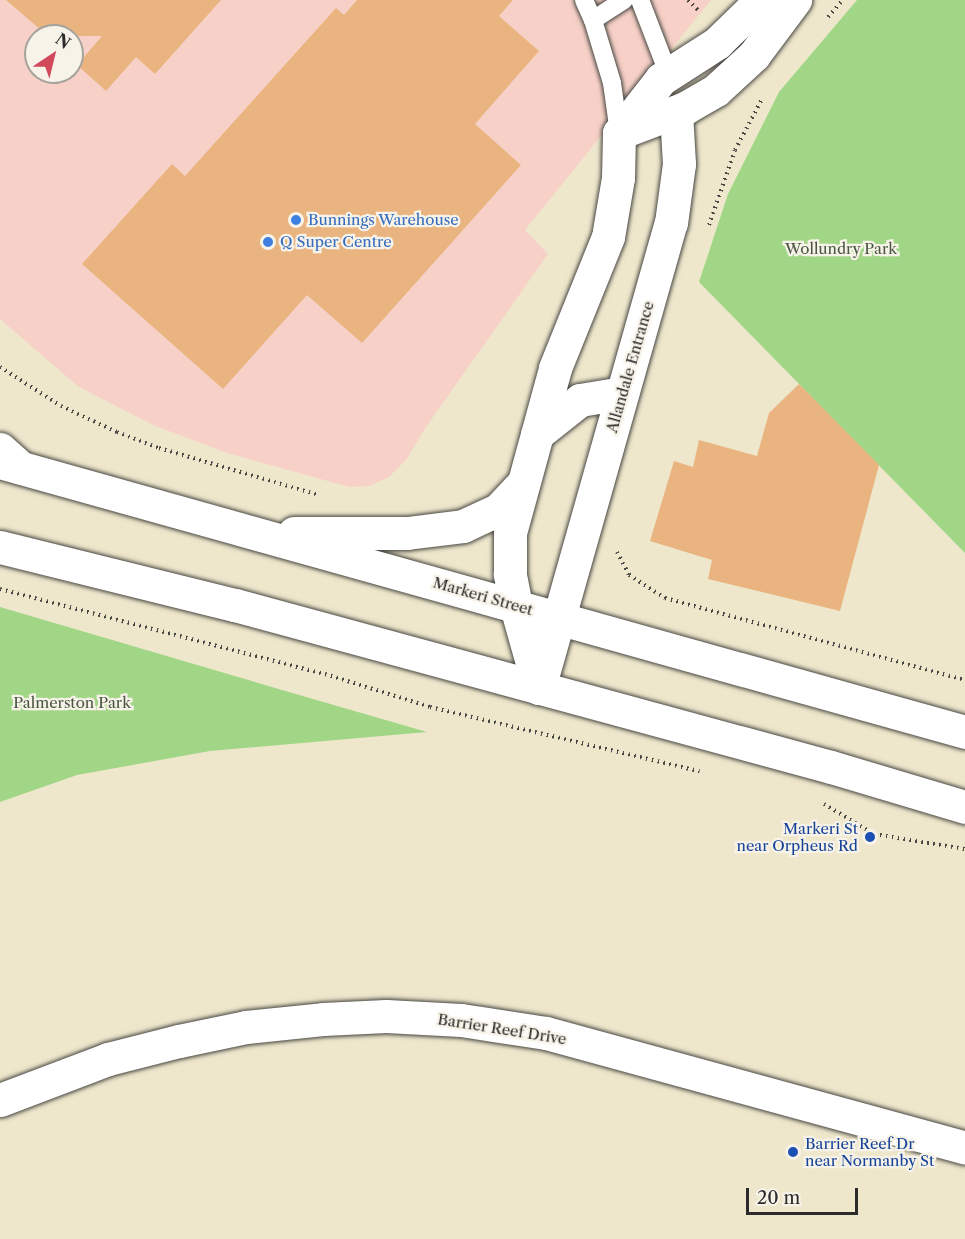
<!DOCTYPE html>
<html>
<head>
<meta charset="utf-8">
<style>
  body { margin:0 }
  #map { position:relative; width:965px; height:1239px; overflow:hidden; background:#efe7cc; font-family:"Libre Caslon Text",serif }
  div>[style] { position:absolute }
  .built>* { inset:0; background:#f7d1c7 }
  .green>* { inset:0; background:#a1d687 }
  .building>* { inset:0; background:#e9b47f }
  .path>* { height:4px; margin-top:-2px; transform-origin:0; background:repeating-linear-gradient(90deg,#484743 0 1.5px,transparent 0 6px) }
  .roads { filter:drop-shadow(0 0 2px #484743) drop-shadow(0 0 2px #484743) }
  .lane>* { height:18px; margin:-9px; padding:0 9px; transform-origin:9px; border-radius:9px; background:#fff }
  .street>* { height:33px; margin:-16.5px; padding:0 16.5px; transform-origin:16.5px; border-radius:16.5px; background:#fff }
  .secondary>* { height:33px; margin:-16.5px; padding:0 16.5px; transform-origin:16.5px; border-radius:16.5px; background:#fff }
  .primary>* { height:33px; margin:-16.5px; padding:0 16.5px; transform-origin:16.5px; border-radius:16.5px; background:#fff }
  .dots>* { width:16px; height:16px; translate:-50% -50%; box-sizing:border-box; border:3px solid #f7f3e8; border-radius:50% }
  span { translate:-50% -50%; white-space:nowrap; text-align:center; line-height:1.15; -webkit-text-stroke:4.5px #f7f3e8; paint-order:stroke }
  .shop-label { font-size:15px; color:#366cbe }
  .left { translate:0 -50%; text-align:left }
  .park-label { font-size:15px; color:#485642 }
  .street-label { font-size:15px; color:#2b2b2b }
  .transit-label { font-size:15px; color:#164399 }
  .right { translate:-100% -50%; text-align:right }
  .north { position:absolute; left:24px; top:24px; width:60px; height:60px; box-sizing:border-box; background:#f7f3e8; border:2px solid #a5a39c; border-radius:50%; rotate:35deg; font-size:16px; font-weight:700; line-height:24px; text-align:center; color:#2b2b2b }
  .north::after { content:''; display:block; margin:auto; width:21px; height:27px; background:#d1495b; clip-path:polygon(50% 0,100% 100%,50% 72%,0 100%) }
  .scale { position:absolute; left:746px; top:1188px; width:112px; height:27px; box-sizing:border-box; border:3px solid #2b2b2b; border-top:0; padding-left:8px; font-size:18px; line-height:21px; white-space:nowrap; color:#2b2b2b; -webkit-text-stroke:4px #f7f3e8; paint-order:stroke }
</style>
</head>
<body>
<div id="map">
  <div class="built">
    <div style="clip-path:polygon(evenodd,0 0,711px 0,525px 230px,548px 254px,426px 427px,406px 460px,389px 477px,369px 486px,349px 487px,224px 452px,153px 425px,79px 387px,0 319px,0 0,36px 36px,72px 36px,72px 72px,36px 72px,36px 36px)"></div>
  </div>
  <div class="green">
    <div style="clip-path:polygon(857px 0,965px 0,965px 553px,699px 282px,728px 194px,779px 92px)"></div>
    <div style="clip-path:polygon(0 607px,282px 690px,427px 732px,210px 751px,77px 775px,0 802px)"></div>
  </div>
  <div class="building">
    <div style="clip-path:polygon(6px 0,221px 0,155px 74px,136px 57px,106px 91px,77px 65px,102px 36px,48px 36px)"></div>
    <div style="clip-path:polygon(357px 0,513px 0,499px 16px,539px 51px,475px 124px,521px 165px,362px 343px,307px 295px,223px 389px,82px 264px,172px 164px,185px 176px,336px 8px,344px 15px)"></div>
    <div style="clip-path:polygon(799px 384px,879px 465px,840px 611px,708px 579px,712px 560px,650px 541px,674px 461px,693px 467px,699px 440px,757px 456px,769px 413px)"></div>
  </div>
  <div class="path">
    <div style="left:688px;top:0;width:16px;rotate:45deg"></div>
    <div style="left:828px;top:17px;width:23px;rotate:-49deg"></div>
    <div style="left:709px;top:225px;width:79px;rotate:-70.9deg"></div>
    <div style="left:735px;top:150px;width:58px;rotate:-62.1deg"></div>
    <div style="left:0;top:367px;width:72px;rotate:32.6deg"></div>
    <div style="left:61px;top:406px;width:62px;rotate:24.9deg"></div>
    <div style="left:117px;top:432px;width:45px;rotate:20.9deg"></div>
    <div style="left:159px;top:448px;width:167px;rotate:16.4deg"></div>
    <div style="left:617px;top:552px;width:26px;rotate:62deg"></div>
    <div style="left:629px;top:575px;width:43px;rotate:32.6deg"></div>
    <div style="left:665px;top:598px;width:311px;rotate:15.3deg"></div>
    <div style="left:0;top:589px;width:336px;rotate:14.7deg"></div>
    <div style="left:325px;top:674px;width:110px;rotate:17.4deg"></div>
    <div style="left:430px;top:707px;width:277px;rotate:13.4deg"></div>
    <div style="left:824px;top:804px;width:58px;rotate:31deg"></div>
    <div style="left:874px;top:834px;width:92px;rotate:9.4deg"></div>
  </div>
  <div class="roads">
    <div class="lane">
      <div style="left:584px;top:0;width:22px;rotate:66deg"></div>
      <div style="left:593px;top:20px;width:66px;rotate:73.2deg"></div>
      <div style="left:612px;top:83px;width:50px;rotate:82deg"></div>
      <div style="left:640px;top:0;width:78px;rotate:69deg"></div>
      <div style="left:593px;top:20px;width:37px;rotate:-33deg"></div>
    </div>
    <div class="street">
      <div style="left:619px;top:133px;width:71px;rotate:-20.7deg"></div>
      <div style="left:685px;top:108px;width:36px;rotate:-30deg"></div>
      <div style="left:716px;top:90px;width:52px;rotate:-42.6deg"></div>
      <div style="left:754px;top:55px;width:69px;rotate:-53.3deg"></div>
      <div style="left:619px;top:133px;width:68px;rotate:-52.1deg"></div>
      <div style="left:661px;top:79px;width:67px;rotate:-32.7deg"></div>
      <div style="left:717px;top:43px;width:62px;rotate:-44.3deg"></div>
    </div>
    <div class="secondary">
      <div style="left:537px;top:434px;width:55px;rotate:-38.3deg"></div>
      <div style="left:580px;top:400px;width:43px;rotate:-9.5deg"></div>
      <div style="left:0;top:462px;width:1002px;rotate:15.63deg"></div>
      <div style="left:294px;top:533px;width:113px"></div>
      <div style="left:407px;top:533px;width:56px;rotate:-7.1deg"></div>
      <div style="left:463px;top:526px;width:38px;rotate:-25deg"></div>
      <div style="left:498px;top:510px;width:34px;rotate:-47deg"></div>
      <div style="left:0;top:547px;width:242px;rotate:13.9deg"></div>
      <div style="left:235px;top:605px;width:618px;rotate:15.21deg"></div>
      <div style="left:831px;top:767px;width:140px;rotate:16.6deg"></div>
      <div style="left:539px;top:688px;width:483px;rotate:-74.2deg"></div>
      <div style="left:671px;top:223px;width:60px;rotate:-82.3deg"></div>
      <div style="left:679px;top:164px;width:52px;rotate:-93.3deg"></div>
      <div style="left:539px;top:688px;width:85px;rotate:-105.7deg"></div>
      <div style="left:516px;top:606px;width:33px;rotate:-101deg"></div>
      <div style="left:510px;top:574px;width:41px;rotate:-90deg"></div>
      <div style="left:510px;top:533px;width:171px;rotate:-74.7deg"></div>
      <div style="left:555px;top:368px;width:141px;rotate:-68deg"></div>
      <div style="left:608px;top:237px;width:60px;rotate:-80.4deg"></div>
      <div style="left:618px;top:178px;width:45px;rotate:-88.7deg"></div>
      <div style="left:0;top:1100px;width:116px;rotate:-20.8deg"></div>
      <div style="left:108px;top:1059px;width:73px;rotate:-14.2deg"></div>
      <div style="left:179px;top:1041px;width:68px;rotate:-11.8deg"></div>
      <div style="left:246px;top:1027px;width:77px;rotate:-5.9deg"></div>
      <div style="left:323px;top:1019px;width:63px;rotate:-2.7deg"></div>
      <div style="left:386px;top:1016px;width:75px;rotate:3.1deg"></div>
      <div style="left:461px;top:1020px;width:86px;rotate:8.7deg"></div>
      <div style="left:546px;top:1033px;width:434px;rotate:15.3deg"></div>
    </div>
    <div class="primary">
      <div style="left:0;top:449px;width:27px;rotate:42deg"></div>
    </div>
  </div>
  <div class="dots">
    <div style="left:296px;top:220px;background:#3f7fe0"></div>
    <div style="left:268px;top:242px;background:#3f7fe0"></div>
    <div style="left:870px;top:837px;background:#1a4fb4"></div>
    <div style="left:793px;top:1152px;background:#1a4fb4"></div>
  </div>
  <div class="shop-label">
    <span class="left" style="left:308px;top:220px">Bunnings Warehouse</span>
    <span class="left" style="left:280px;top:242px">Q Super Centre</span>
  </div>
  <div class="park-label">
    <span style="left:841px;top:249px">Wollundry Park</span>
    <span style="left:72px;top:703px">Palmerston Park</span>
  </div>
  <div class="street-label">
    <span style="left:630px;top:367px;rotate:-74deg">Allandale Entrance</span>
    <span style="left:483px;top:596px;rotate:16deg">Markeri Street</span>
    <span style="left:502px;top:1029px;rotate:9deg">Barrier Reef Drive</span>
  </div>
  <div class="transit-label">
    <span class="right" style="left:858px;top:837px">Markeri St<br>near Orpheus Rd</span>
    <span class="left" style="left:805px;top:1152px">Barrier Reef Dr<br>near Normanby St</span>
  </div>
  <div class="north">N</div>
  <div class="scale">20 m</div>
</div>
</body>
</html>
